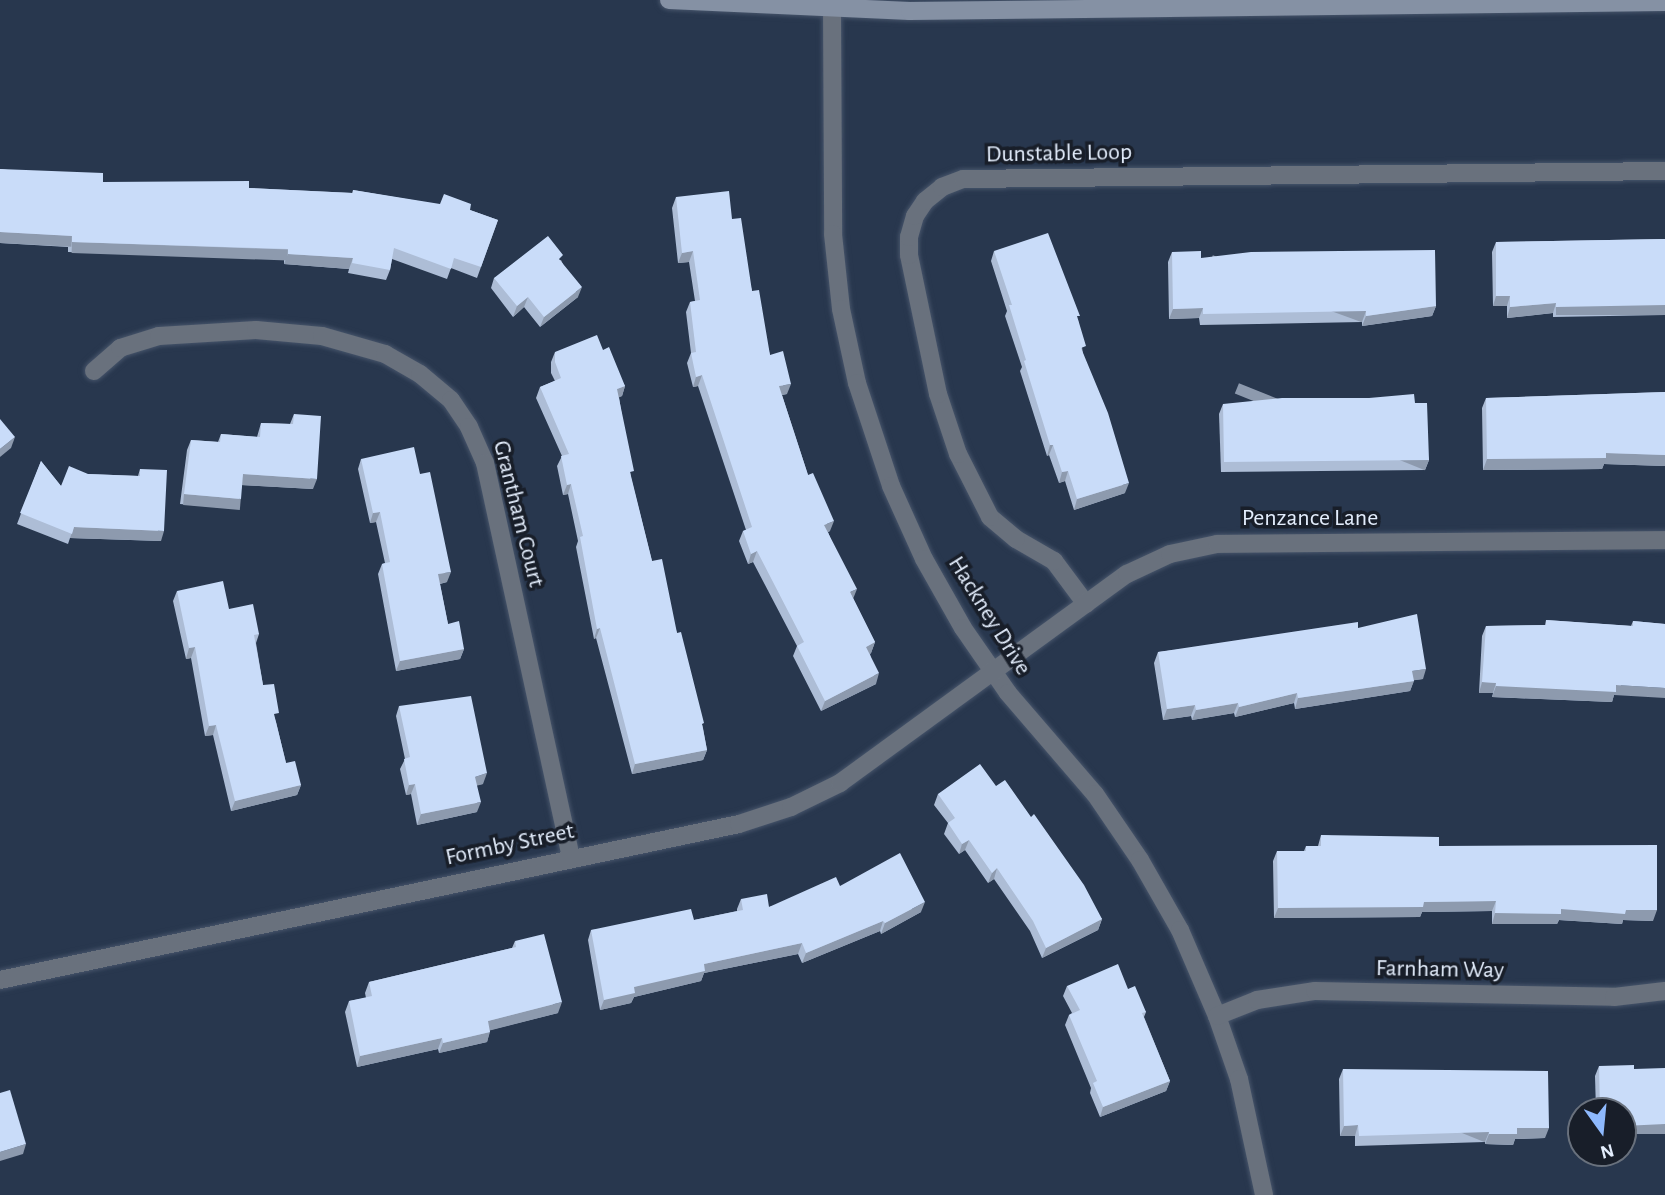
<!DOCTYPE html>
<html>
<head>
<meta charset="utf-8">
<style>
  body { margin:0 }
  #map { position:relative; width:1665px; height:1195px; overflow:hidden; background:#28374e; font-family:"Alegreya Sans",sans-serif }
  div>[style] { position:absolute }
  .roads { filter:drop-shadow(0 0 2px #46546a) drop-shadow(0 0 2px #46546a) }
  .street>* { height:18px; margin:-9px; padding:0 9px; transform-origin:9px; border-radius:9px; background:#69717d }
  .secondary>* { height:18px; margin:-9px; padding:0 9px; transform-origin:9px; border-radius:9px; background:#8591a4 }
  .wall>* { inset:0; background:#adbdd6 }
  .shaded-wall>* { inset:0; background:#8d9aae; transform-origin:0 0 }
  .building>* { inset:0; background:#c9dcf9 }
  span { translate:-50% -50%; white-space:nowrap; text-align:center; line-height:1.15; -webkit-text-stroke:7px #181e29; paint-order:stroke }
  .street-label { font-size:24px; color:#e3edfc }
  .north { position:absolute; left:1567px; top:1097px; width:70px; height:70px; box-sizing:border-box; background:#181e29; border:2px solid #69717d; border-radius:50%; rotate:165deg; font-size:19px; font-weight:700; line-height:28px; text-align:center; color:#e3edfc }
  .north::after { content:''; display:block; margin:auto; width:24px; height:32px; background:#8eb9fd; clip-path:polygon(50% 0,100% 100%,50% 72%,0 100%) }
</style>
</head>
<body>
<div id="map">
  <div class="roads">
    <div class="street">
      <div style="left:832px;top:8px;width:226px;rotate:89.7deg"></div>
      <div style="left:833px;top:234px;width:75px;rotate:83.9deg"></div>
      <div style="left:841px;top:309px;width:76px;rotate:77.8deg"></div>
      <div style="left:857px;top:383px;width:108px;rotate:71.7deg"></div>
      <div style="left:891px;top:486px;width:80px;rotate:65.7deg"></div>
      <div style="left:924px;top:559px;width:79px;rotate:60.5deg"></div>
      <div style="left:963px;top:628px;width:79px;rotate:55.3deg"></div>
      <div style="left:1008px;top:693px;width:133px;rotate:49.3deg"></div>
      <div style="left:1095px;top:794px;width:80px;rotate:55.7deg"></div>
      <div style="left:1140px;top:860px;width:81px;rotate:60.3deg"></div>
      <div style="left:1180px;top:930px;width:94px;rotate:66.7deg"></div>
      <div style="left:1217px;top:1016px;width:67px;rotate:70.8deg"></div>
      <div style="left:1239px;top:1079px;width:119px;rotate:77.8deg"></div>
      <div style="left:94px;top:371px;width:35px;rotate:-41deg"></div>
      <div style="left:120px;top:348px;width:41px;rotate:-17.1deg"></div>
      <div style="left:159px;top:336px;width:97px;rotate:-3.5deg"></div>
      <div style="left:256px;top:330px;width:66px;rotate:5.2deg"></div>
      <div style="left:322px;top:336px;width:66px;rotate:15.9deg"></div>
      <div style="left:385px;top:354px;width:40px;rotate:29.7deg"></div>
      <div style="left:420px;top:374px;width:40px;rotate:40deg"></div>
      <div style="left:451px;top:400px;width:32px;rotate:56deg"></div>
      <div style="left:469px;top:427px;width:39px;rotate:66deg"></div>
      <div style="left:485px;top:463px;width:403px;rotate:77.7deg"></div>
      <div style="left:1086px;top:604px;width:54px;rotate:-126.7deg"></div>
      <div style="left:1054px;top:561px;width:44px;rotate:-149.9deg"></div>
      <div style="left:1016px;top:539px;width:34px;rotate:-140deg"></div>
      <div style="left:990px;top:517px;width:71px;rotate:-116.9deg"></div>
      <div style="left:958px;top:454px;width:63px;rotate:-108.4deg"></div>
      <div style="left:938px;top:394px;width:142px;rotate:-101.8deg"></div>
      <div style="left:909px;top:255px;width:18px;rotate:-90deg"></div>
      <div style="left:909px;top:237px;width:22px;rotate:-74deg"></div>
      <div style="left:915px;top:216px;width:18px;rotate:-56deg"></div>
      <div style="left:925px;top:201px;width:22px;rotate:-39deg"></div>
      <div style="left:942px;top:187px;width:22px;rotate:-21deg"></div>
      <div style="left:963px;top:179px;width:702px;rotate:-0.65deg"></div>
      <div style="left:0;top:980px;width:755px;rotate:-11.92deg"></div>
      <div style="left:739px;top:824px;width:55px;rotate:-18.1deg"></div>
      <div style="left:791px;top:807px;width:55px;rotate:-26.1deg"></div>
      <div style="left:840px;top:783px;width:355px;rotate:-36.1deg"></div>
      <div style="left:1127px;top:574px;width:47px;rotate:-24.9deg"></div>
      <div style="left:1170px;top:554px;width:48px;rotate:-12deg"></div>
      <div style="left:1217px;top:544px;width:448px;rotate:-0.5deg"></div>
      <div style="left:1217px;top:1016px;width:43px;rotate:-21.8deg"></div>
      <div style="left:1257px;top:1000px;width:59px;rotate:-8.8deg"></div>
      <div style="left:1315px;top:991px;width:299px;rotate:1.1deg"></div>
      <div style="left:1614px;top:997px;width:51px;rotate:-6.7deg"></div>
    </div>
    <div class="secondary">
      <div style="left:669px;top:0;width:241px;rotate:2.6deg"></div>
      <div style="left:910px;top:11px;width:755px;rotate:-0.68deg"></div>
    </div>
  </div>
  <div class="wall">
    <div style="clip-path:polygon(0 169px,103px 182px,249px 188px,352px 193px,353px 190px,470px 210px,498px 220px,477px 278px,451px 268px,447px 279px,392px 259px,390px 270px,386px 280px,348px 273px,349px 269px,284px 264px,284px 259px,68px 252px,68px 247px,0 243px)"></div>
    <div style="clip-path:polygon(676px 197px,732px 219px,770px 355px,787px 394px,782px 395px,808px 475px,830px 531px,828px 532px,853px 598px,875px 642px,871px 653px,870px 654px,876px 684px,821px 711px,793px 656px,797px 646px,753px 562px,748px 564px,739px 541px,743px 531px,746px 530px,698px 386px,693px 387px,687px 363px,691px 353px,686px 312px,690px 302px,695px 301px,689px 262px,678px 263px,672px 208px)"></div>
    <div style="clip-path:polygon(1665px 239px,1665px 315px,1553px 317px,1553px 313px,1507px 318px,1507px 306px,1493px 306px,1492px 252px,1496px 242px)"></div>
    <div style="clip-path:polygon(994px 251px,1078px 320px,1083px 354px,1125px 493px,1074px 510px,1065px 481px,1059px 483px,1049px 455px,1047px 456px,1020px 371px,1022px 367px,1005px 316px,1007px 311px,991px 261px)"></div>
    <div style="clip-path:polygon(1172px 252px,1201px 258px,1436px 306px,1432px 316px,1362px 326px,1362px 322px,1200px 325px,1199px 318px,1169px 319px,1168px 262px)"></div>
    <div style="clip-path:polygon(561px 260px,578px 297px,540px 327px,524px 307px,513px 317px,491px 288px,494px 278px)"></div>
    <div style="clip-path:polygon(603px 350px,625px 386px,622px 396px,619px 397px,631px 478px,652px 561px,677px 633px,703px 728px,707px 750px,703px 760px,632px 774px,596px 638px,594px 639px,576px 547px,578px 541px,568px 494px,563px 495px,557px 466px,562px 456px,536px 398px,540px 387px,555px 381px,551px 373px,551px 362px,555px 352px)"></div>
    <div style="clip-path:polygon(1665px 392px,1665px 466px,1604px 464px,1602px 469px,1483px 470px,1482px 408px,1486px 398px)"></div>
    <div style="clip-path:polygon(1415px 403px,1429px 460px,1425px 470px,1221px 472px,1219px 414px,1223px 404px)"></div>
    <div style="clip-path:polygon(294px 414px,313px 489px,242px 485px,237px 509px,180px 504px,187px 450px,191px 440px,218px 442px,221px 434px,257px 437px,261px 423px,290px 424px)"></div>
    <div style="clip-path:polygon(361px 459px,420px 474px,447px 582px,440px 584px,448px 624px,464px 649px,460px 659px,396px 671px,378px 574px,382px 564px,385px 563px,376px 522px,370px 523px,358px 469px)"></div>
    <div style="clip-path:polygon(41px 461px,61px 486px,88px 474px,138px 476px,140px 469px,161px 541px,70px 538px,68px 544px,17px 524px)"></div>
    <div style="clip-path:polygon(177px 591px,229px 609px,259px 634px,256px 643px,263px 685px,276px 722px,286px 763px,301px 785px,297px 795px,231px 811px,213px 735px,205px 736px,191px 658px,186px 659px,173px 601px)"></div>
    <div style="clip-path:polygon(1546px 620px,1631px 626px,1633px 621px,1665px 624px,1614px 695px,1612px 702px,1492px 697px,1493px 693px,1479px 693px,1482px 636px,1486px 626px,1545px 625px)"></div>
    <div style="clip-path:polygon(1358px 628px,1423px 679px,1414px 680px,1410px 691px,1295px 709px,1294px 703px,1235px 717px,1234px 713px,1192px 720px,1191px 716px,1163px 720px,1154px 663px,1158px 652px)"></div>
    <div style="clip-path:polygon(399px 706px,483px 784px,477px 785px,477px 812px,417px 825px,411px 794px,406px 795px,400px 769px,405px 759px,396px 716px)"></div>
    <div style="clip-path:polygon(996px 786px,1102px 919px,1098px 930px,1042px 958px,1030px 931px,994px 879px,988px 883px,965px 850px,959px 854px,944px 834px,948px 823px,934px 805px,938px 794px)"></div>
    <div style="clip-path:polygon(1321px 835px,1439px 846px,1653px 921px,1623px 920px,1622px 924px,1559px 920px,1557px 924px,1492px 924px,1492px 911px,1422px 912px,1420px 917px,1274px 918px,1273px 861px,1277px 851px,1304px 851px,1306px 846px,1318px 846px)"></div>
    <div style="clip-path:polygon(840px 886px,921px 912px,881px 934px,880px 931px,802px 963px,798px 954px,704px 973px,701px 981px,634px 997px,631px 1003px,600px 1010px,588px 940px,591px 930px,694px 920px,737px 911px,737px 909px,741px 899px,769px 907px)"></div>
    <div style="clip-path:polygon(515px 941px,558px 1013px,490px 1030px,487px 1042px,439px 1053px,438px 1049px,357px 1067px,345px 1012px,349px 1001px,366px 998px,365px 993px,369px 982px,512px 948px)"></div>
    <div style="clip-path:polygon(1067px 986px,1128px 989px,1146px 1012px,1144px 1017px,1170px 1081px,1166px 1091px,1100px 1117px,1090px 1093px,1091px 1088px,1065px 1025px,1069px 1015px,1072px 1013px,1063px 996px)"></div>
    <div style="clip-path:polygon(1599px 1066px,1623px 1111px,1596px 1111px,1595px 1076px)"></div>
    <div style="clip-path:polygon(1343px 1069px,1545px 1138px,1515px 1139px,1513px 1145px,1485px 1144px,1485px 1142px,1355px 1146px,1355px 1136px,1340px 1136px,1339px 1079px)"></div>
  </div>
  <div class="shaded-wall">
    <div style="left:0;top:232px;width:72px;height:11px;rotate:3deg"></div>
    <div style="left:72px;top:242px;width:216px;height:11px;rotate:2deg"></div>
    <div style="clip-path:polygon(693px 251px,689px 262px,678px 263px,682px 253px)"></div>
    <div style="clip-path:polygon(288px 254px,353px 258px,349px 269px,284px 264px)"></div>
    <div style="clip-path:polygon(582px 287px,578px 297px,540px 327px,544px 317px)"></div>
    <div style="clip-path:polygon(1496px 296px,1510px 296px,1507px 306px,1493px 306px)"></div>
    <div style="clip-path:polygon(528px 297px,524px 307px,513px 317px,517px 306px)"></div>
    <div style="clip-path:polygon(1556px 303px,1553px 313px,1507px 318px,1510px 307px)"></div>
    <div style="left:1665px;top:305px;width:10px;height:109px;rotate:90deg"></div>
    <div style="clip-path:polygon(1436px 306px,1432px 316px,1362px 326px,1366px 316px)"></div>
    <div style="clip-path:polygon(1203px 308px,1199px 318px,1169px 319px,1173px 309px)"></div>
    <div style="left:1366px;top:311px;width:12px;height:163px;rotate:110deg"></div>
    <div style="clip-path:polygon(702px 375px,698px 386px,693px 387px,696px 377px)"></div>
    <div style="clip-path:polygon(791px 384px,787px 394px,776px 396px,779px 386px)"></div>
    <div style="clip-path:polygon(625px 386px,622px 396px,613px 400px,617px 389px)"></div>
    <div style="clip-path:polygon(15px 437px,11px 448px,0 457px,0 449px)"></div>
    <div style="clip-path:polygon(1050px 445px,1053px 445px,1049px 455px,1047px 456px)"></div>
    <div style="clip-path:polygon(1606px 453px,1665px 455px,1665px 466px,1604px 464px,1602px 469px,1483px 470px,1487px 459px)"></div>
    <div style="left:1429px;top:460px;width:11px;height:205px;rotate:112deg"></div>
    <div style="clip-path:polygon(1068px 471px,1065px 481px,1059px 483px,1062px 472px)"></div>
    <div style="clip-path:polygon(243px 474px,317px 479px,313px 489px,240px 485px)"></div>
    <div style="clip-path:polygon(1129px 483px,1125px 493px,1074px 510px,1077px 499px)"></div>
    <div style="clip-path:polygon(571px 484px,568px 494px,563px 495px,567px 485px)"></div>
    <div style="left:184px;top:494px;width:57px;height:11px;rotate:5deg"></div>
    <div style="clip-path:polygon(380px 512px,376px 522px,370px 523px,373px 513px)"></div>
    <div style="clip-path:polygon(834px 521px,830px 531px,820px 535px,824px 525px)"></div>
    <div style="clip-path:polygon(74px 527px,164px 531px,161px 541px,70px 538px)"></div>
    <div style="clip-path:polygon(757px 551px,753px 562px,748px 564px,751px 554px)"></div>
    <div style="clip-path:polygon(451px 572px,447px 582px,435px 585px,438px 574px)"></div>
    <div style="clip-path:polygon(857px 589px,853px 599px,850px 592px)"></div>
    <div style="clip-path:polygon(600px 628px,596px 638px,594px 639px,597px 629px)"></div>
    <div style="clip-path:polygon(875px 642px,871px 653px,863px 658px,866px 647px)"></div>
    <div style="clip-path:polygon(195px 647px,191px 658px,186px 659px,189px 648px)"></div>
    <div style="clip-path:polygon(464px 649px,460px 659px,396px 671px,400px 661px)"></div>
    <div style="clip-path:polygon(1426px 669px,1423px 679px,1409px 681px,1412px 671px)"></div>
    <div style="clip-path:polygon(879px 673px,876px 684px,821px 711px,825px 701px)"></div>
    <div style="clip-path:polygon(1414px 681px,1410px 691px,1295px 709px,1298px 698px)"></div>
    <div style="clip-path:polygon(1482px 682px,1496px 683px,1493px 693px,1479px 693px)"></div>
    <div style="clip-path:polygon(1616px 685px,1665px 688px,1665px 698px,1614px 695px,1612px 702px,1492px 697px,1496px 686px)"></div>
    <div style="clip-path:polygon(1297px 693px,1294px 703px,1235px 717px,1239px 707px)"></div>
    <div style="clip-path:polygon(1238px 703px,1234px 713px,1192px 720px,1196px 710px)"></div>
    <div style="clip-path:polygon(1195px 705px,1191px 716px,1163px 720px,1167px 709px)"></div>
    <div style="clip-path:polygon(216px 725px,213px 735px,205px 736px,209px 726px)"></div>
    <div style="clip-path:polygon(707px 750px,703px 760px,632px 774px,635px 764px)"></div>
    <div style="clip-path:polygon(487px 773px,483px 784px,472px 787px,475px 777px)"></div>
    <div style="clip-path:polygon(415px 784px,411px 794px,406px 795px,409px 785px)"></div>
    <div style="clip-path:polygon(301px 785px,297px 795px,231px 811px,235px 801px)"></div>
    <div style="clip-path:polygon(481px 802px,477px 812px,417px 825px,421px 814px)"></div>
    <div style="clip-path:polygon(969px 840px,965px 850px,959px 854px,962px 844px)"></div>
    <div style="clip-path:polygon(997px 868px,994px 879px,988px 883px,992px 873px)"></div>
    <div style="clip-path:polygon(1496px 901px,1492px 911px,1422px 912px,1420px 917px,1274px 918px,1278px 908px,1424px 902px)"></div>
    <div style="clip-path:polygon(925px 902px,921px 912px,881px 934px,885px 923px)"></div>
    <div style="clip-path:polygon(1561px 909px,1626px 910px,1657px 910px,1653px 921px,1623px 920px,1622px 924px,1559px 920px,1557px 924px,1492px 924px,1495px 913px)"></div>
    <div style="clip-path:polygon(1102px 919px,1098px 930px,1042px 958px,1046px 948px)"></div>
    <div style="clip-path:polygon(883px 921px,880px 931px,802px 963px,806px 953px)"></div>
    <div style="clip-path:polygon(802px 943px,798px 954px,704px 973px,701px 981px,634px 997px,631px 1003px,600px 1010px,604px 1000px,634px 987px,704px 964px)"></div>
    <div style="clip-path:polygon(562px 1002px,558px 1013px,484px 1032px,488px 1021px)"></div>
    <div style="clip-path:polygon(490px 1032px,487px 1042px,439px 1053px,443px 1043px)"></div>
    <div style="clip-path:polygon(442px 1038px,438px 1049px,357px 1067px,360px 1056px)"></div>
    <div style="clip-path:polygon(1170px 1081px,1166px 1091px,1100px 1117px,1103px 1107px)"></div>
    <div style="left:1665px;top:1124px;width:10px;height:42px;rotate:90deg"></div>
    <div style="clip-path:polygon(1358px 1125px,1355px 1136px,1340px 1136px,1344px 1126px)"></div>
    <div style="clip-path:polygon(1517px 1128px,1549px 1128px,1545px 1138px,1515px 1139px,1513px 1145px,1485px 1144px,1489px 1134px)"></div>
    <div style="left:1489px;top:1132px;width:11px;height:130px;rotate:112deg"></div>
    <div style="clip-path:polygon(26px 1144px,23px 1154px,0 1161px,0 1152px)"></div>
  </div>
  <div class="building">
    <div style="clip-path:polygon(0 169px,103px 173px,103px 182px,249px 181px,249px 188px,353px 193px,353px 190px,440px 204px,444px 194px,471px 204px,470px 210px,498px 220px,481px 267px,454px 258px,451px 269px,394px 248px,390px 270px,352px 263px,353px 258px,288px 254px,288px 249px,72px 242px,72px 236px,0 232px)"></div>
    <div style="clip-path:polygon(729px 191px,732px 219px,741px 218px,752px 291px,759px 290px,770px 355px,783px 351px,791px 384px,779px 386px,808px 475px,813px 473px,834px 521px,824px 525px,857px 589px,850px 592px,875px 642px,866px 647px,879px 673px,825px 701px,797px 646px,804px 642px,757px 551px,751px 554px,743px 531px,752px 527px,702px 375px,696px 377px,691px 353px,696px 352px,690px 302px,700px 300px,693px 251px,682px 253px,676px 197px)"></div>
    <div style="clip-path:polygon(1048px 233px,1080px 316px,1077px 316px,1086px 346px,1081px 348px,1108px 413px,1129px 483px,1077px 499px,1068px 471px,1062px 472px,1053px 445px,1050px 445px,1024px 361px,1026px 360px,1009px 305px,1012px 305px,994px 251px)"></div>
    <div style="clip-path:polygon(548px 236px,563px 255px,559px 259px,582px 287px,544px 317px,528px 297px,517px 306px,494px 278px)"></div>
    <div style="clip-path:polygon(1665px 239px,1665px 305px,1556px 307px,1556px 303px,1510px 307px,1510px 296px,1496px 296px,1496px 242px)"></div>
    <div style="clip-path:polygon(1435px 250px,1436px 306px,1366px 316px,1366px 311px,1203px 314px,1203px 308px,1173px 309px,1172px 252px,1201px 251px,1201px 258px,1251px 252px)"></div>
    <div style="clip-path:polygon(597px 335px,603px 350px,609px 347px,625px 386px,617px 389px,634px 471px,630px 472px,652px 561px,662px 559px,677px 633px,681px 632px,704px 723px,702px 724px,707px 750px,635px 764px,600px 628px,597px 629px,580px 537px,583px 536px,571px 484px,567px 485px,561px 456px,569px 454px,540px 387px,561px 378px,555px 362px,555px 352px)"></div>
    <div style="clip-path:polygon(1665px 392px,1665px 455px,1606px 453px,1606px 458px,1487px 459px,1486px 398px)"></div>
    <div style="clip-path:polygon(1414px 394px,1415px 403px,1427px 403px,1429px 460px,1224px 462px,1223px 404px,1282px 398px,1369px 398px)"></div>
    <div style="clip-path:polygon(294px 414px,321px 416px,317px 479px,243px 474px,241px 499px,184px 494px,191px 440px,220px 442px,221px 434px,260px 437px,261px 423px,293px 424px)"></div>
    <div style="clip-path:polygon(0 419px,15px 437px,0 449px)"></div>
    <div style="clip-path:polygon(414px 447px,420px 474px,430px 472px,451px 572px,438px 574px,448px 624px,459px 621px,464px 649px,400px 661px,382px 564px,390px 562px,380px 512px,373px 513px,361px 459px)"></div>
    <div style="clip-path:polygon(41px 461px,61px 486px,69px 466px,88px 474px,140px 476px,140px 469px,167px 470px,164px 531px,74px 527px,72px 534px,20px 513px)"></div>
    <div style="clip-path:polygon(223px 581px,229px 609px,253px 604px,259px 634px,254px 635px,263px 685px,274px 684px,279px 713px,274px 714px,286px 763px,295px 761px,301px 785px,235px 801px,216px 725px,209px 726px,195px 647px,189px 648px,177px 591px)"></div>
    <div style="clip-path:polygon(1417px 614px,1426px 669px,1412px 671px,1414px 681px,1298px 698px,1297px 693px,1239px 707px,1238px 703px,1196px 710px,1195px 705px,1167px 709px,1158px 652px,1358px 622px,1358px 628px)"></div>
    <div style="clip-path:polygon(1546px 620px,1633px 626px,1633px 621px,1665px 624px,1665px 688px,1616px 685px,1616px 692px,1496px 686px,1496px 683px,1482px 682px,1486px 626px,1546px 625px)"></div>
    <div style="clip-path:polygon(471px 696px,487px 773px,475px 777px,481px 802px,421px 814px,415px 784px,409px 785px,404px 759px,410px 757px,399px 706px)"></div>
    <div style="clip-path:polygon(980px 764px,996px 786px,1005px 780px,1031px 817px,1034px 814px,1084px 885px,1102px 919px,1046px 948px,1033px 921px,997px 868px,992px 873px,969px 840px,962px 844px,948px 823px,955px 818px,938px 794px)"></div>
    <div style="clip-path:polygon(1321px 835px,1439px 837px,1439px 846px,1657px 845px,1657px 910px,1626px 910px,1625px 914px,1561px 909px,1561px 914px,1495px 913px,1496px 901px,1424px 902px,1423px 907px,1278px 908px,1277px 851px,1306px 851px,1306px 846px,1321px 846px)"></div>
    <div style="clip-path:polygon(900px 853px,925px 902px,885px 923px,883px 921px,806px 953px,802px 943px,704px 964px,705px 971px,634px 987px,635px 993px,604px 1000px,591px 930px,691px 909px,694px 920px,743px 910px,741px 899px,767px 894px,769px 907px,836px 877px,840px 886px)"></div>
    <div style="clip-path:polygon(544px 934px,562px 1002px,488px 1021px,490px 1032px,443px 1043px,442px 1038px,360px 1056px,349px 1001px,372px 996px,369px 982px,516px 947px,515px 941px)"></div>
    <div style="clip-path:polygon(1118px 964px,1128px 989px,1135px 986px,1146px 1012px,1142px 1013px,1170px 1081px,1103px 1107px,1093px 1083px,1097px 1081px,1069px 1015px,1080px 1010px,1067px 986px)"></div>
    <div style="clip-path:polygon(1634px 1065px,1634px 1069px,1665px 1068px,1665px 1124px,1623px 1126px,1623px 1111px,1600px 1111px,1599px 1066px)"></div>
    <div style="clip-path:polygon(1343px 1069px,1548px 1071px,1549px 1128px,1517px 1128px,1517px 1134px,1489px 1134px,1489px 1132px,1359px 1136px,1358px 1125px,1344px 1126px)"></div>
    <div style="clip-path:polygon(10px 1090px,26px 1144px,0 1152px,0 1093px)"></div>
  </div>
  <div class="street-label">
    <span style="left:1059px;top:154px;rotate:-1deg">Dunstable Loop</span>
    <span style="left:518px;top:514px;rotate:76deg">Grantham Court</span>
    <span style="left:1310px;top:519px">Penzance Lane</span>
    <span style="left:989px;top:616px;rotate:58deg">Hackney Drive</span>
    <span style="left:510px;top:845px;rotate:-12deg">Formby Street</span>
    <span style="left:1440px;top:970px;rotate:1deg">Farnham Way</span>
  </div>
  <div class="north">N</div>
</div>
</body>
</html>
